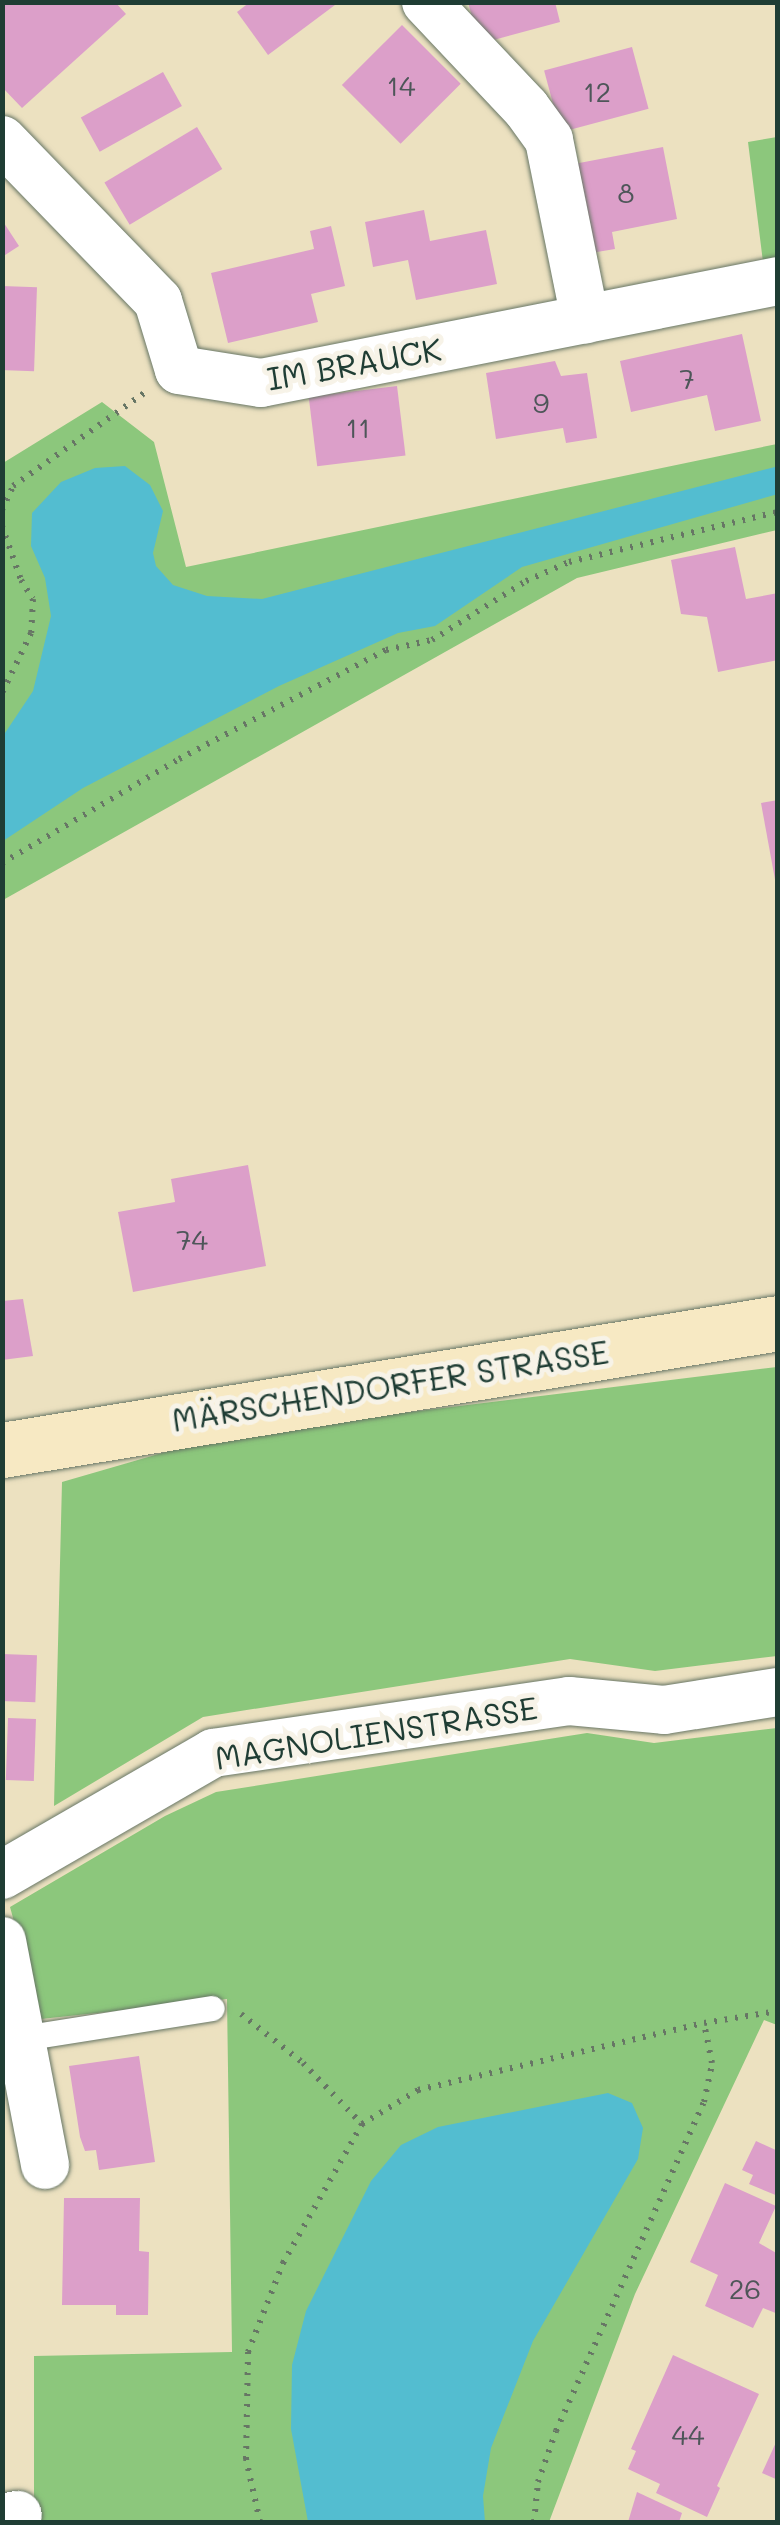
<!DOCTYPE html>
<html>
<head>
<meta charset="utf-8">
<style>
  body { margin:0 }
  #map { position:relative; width:780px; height:2525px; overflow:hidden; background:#ece1c0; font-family:Mali,sans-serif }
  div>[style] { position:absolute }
  .green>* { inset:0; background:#8cc77c }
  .water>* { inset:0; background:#53bdd0 }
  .building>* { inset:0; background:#dc9fc9; transform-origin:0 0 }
  .path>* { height:6px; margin-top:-3px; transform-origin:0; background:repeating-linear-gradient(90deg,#677665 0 2.5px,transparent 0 10.5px) }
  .roads { filter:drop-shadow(0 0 2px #677665) drop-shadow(0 0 2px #677665) }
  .lane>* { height:25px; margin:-12.5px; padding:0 12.5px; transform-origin:12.5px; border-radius:12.5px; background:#fff }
  .street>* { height:48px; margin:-24px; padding:0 24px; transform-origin:24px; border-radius:24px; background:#fff }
  .secondary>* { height:55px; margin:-27.5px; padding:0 27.5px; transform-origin:27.5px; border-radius:27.5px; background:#f7e9c3 }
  span { translate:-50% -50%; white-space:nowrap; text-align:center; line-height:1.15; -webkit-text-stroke:10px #f7f3e8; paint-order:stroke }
  .number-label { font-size:28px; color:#4e5659 }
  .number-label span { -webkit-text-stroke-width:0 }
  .street-label { font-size:32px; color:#1f3d34 }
  .frame { position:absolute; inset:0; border:5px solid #1f3d34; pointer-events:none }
</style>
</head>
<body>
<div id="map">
  <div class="green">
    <div style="clip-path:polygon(777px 137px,777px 258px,763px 262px,748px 142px)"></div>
    <div style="clip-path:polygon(102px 402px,154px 442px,186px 567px,777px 444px,777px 530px,577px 578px,3px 900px,3px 463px)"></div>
    <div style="clip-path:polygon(777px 1367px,777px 1656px,655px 1671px,570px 1659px,203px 1717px,54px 1806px,62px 1482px,224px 1435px)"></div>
    <div style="clip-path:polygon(777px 1728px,777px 2025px,764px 2020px,635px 2294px,549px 2522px,34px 2522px,34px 2356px,232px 2352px,227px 1999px,41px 2019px,10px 1907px,165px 1816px,216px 1792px,587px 1733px,654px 1743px)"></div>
  </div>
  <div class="water">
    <div style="clip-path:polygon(125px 466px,150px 485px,163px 511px,153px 553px,156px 566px,173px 585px,207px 596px,262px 599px,775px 467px,778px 494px,522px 567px,435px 626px,398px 633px,279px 686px,83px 788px,3px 841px,3px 736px,33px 691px,51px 616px,45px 578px,31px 546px,32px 513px,61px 482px,95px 468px)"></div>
    <div style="clip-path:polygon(608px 2093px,632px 2103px,643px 2128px,638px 2159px,533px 2341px,491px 2448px,483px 2496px,485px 2522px,308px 2522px,291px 2429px,292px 2365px,306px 2311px,371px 2181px,401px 2145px,438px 2127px)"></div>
  </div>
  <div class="building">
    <div style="clip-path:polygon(2px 2px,115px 2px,126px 14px,22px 108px,2px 87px)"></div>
    <div style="clip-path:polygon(250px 2px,339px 2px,268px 55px,237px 12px)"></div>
    <div style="clip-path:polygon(468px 2px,555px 2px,560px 22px,479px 44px)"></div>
    <div style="left:402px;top:25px;width:83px;height:85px;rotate:45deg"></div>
    <div style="left:632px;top:47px;width:64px;height:91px;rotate:75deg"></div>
    <div style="left:163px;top:72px;width:39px;height:94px;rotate:61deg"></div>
    <div style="left:197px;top:127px;width:49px;height:108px;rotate:59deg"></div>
    <div style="clip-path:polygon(663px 147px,677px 219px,612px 232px,615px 249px,591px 253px,574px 164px)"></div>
    <div style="clip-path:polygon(424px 210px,430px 241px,486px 230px,497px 284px,416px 300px,408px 260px,373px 267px,365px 222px)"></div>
    <div style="clip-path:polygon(2px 220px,19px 246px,2px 257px)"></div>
    <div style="clip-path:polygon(331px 226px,345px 286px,311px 294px,318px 322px,228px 343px,211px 273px,314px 249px,310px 231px)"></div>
    <div style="left:2px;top:286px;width:35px;height:84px;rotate:2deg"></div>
    <div style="clip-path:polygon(742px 334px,761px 421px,715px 431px,707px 395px,631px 412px,620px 361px)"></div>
    <div style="clip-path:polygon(555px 361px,561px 376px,587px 373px,597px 438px,566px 443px,563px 428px,496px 439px,486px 373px)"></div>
    <div style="left:397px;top:386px;width:70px;height:89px;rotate:83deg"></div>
    <div style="clip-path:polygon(735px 547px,746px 599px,778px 593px,778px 660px,718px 672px,707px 617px,681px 614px,671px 560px)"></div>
    <div style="clip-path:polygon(778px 800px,778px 884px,776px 885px,761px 803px)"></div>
    <div style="clip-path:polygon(248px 1165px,266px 1266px,133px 1292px,118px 1212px,175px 1202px,171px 1179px)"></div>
    <div style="clip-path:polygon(23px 1299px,33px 1356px,2px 1360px,2px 1301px)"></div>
    <div style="left:2px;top:1654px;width:35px;height:47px;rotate:2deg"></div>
    <div style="left:8px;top:1718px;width:28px;height:62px;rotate:2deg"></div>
    <div style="clip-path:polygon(139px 2056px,155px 2162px,99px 2170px,96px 2150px,85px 2151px,80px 2137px,69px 2066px)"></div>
    <div style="clip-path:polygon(756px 2141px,778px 2151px,778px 2196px,749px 2184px,753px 2175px,742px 2170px)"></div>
    <div style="clip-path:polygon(725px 2183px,776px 2206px,759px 2243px,778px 2254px,778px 2314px,763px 2308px,753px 2328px,705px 2306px,718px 2275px,690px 2262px)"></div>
    <div style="clip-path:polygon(64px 2198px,140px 2198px,139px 2251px,149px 2252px,148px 2315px,116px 2315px,116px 2305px,62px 2305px)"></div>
    <div style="clip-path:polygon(673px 2355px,759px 2394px,717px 2486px,720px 2488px,707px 2517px,656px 2493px,660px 2484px,628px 2469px,636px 2451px,631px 2449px)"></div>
    <div style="clip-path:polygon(778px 2438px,778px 2480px,762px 2473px)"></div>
    <div style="clip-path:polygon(637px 2492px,682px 2513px,679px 2522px,628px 2522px)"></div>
  </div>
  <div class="path">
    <div style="left:2px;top:510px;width:26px;rotate:-65deg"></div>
    <div style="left:13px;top:486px;width:163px;rotate:-35.3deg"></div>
    <div style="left:2px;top:526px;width:57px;rotate:70.6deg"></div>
    <div style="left:21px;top:580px;width:22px;rotate:58deg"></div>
    <div style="left:33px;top:599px;width:34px;rotate:93deg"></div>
    <div style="left:31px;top:633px;width:67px;rotate:115.8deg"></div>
    <div style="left:2px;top:863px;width:205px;rotate:-30.4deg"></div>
    <div style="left:179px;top:759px;width:234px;rotate:-27.8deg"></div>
    <div style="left:386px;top:650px;width:47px;rotate:-12.3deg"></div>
    <div style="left:432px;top:640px;width:111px;rotate:-32.1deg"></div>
    <div style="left:526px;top:581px;width:47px;rotate:-23.8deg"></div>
    <div style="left:569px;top:562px;width:215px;rotate:-13.5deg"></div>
    <div style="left:241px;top:2014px;width:79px;rotate:38.3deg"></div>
    <div style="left:303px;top:2063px;width:85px;rotate:46deg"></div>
    <div style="left:260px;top:2522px;width:65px;rotate:-102.5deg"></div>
    <div style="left:246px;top:2459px;width:107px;rotate:-88.9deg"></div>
    <div style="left:248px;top:2352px;width:96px;rotate:-68.5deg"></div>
    <div style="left:283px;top:2263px;width:160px;rotate:-60.4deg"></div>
    <div style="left:362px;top:2124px;width:66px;rotate:-31.3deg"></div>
    <div style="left:418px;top:2090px;width:294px;rotate:-13.2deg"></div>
    <div style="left:704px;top:2023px;width:75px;rotate:-9.2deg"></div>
    <div style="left:534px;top:2522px;width:40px;rotate:-84.3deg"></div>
    <div style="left:538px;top:2482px;width:54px;rotate:-70.6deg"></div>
    <div style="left:556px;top:2431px;width:361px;rotate:-65.8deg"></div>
    <div style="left:704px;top:2102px;width:40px;rotate:-78deg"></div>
    <div style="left:712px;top:2063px;width:41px;rotate:-101.3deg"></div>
  </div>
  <div class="roads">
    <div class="lane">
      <div style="left:23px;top:2038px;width:191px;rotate:-9deg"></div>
    </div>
    <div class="street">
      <div style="left:426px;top:2px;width:146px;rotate:46.7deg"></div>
      <div style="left:526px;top:108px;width:39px;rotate:54deg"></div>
      <div style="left:549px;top:140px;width:183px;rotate:78.6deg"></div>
      <div style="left:2px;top:140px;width:224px;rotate:45.9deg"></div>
      <div style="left:158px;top:301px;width:72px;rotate:73.1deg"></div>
      <div style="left:179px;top:370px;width:83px;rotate:9deg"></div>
      <div style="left:261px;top:383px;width:527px;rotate:-11.16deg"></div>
      <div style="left:2px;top:1875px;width:244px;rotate:-30deg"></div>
      <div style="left:213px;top:1753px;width:360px;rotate:-8.3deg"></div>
      <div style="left:569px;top:1701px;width:95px;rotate:5.4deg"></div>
      <div style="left:664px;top:1710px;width:115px;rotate:-9deg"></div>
      <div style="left:2px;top:1941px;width:228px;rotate:79.1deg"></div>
      <div style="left:2px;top:2518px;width:16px;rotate:-11deg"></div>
    </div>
    <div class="secondary">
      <div style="left:2px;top:1450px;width:786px;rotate:-9.29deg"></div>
    </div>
  </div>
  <div class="number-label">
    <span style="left:401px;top:85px">14</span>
    <span style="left:597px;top:91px">12</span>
    <span style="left:626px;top:192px">8</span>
    <span style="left:687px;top:378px">7</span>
    <span style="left:541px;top:402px">9</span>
    <span style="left:358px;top:427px">11</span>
    <span style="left:192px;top:1239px">74</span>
    <span style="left:745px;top:2288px">26</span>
    <span style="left:688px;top:2434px">44</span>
  </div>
  <div class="street-label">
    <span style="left:354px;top:363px;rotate:-10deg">IM BRAUCK</span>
    <span style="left:390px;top:1385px;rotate:-9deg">MÄRSCHENDORFER STRASSE</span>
    <span style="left:376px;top:1732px;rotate:-9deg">MAGNOLIENSTRASSE</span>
  </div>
  <div class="frame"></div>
</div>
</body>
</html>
